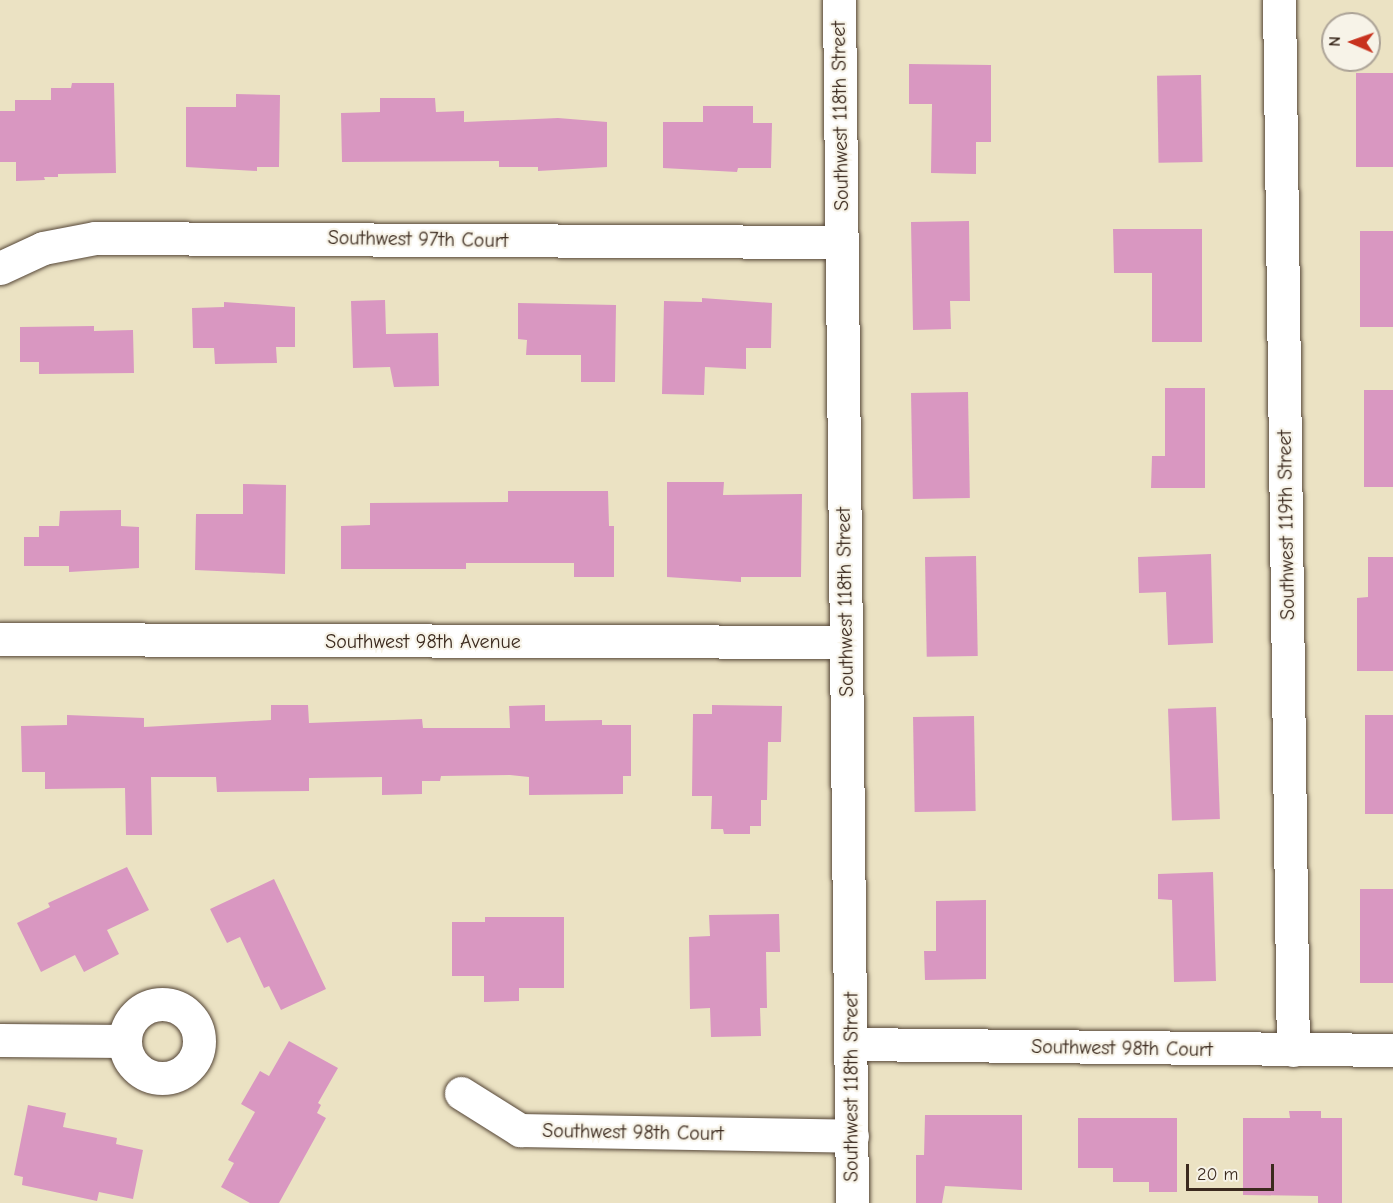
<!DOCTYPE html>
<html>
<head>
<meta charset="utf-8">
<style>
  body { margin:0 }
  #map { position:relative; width:1393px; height:1203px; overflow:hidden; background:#ebe2c3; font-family:"Comic Neue",sans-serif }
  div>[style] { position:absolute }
  .building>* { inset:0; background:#d997c1; transform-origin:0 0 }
  .roads { filter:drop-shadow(0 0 2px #554637) drop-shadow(0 0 2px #554637) }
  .street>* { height:33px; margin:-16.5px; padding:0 16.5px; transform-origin:16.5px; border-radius:16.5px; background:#fff }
  .street>.ring { margin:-16.5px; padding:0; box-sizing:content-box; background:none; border:33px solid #fff; border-radius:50% }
  span { translate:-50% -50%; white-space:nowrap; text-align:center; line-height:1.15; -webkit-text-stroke:4.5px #f7f3e8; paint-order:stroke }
  .street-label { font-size:20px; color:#3b2a1e }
  .north { position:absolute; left:1321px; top:12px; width:60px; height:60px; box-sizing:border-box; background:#f7f3e8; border:2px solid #aca397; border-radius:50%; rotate:272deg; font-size:16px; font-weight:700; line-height:24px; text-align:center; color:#3b2a1e }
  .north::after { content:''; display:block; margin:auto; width:21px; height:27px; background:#c8321e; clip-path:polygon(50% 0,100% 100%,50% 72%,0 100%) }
  .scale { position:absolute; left:1186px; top:1164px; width:88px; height:27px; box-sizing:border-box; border:3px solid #3b2a1e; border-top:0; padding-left:8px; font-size:18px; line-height:21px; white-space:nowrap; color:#3b2a1e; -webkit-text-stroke:4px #f7f3e8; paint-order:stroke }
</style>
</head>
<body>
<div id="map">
  <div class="building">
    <div style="clip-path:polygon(909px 64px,991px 65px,991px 142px,976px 142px,976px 174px,931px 173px,932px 104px,909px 104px)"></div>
    <div style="left:1393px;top:73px;width:94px;height:37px;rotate:90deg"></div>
    <div style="left:1201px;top:75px;width:87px;height:44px;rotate:89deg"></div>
    <div style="clip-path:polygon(72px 83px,114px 83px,116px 173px,58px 174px,58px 177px,44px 177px,45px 180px,16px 181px,16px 162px,0 162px,0 111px,15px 111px,15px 100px,51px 100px,51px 88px,71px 88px)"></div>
    <div style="clip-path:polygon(236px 94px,280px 95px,279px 167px,257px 167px,257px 171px,186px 167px,186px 107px,236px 107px)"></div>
    <div style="clip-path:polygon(380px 98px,435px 98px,436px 112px,464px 111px,464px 122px,558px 118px,607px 122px,607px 167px,538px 171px,538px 167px,499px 167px,499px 161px,342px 162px,341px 113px,380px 112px)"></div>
    <div style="clip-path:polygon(703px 106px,753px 106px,753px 123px,772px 123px,771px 168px,738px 168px,737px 172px,663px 168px,663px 122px,703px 122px)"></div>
    <div style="clip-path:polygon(969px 221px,970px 301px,950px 301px,951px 329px,913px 330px,911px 222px)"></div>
    <div style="clip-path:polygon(1113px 229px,1202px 229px,1202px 342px,1152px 342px,1152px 273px,1114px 273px)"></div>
    <div style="left:1393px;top:231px;width:96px;height:33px;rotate:90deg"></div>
    <div style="clip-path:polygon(702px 298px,772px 303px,771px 348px,746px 348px,746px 369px,705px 367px,704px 395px,662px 394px,664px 301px,702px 302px)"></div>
    <div style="clip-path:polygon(385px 300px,386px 334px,438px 333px,439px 386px,394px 387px,390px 367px,353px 368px,351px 301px)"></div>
    <div style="clip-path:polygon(224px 302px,295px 307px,295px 347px,276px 347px,277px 363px,215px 364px,214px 348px,193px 348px,192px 308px,224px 307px)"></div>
    <div style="clip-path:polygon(518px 303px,616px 305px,615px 382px,581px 382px,581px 355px,526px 355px,527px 340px,518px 339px)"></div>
    <div style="clip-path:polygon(94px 326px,94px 331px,133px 330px,134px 373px,39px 374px,39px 362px,20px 362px,20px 327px)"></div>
    <div style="clip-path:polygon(1165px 388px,1205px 388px,1205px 488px,1151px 488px,1152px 456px,1165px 456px)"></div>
    <div style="left:1393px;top:390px;width:97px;height:29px;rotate:90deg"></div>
    <div style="left:968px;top:392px;width:106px;height:57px;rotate:89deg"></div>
    <div style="clip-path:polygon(667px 482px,724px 482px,723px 495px,802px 494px,801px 577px,741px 577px,741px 582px,667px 577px)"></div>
    <div style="clip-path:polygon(243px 484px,286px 485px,285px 574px,195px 570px,196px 514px,243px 514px)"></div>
    <div style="clip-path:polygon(508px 491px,608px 491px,609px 526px,614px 526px,614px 577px,574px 577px,574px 563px,466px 563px,466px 569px,341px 569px,341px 526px,370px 525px,370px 503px,508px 502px)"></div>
    <div style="clip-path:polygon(121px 510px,121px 526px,139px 527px,139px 568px,69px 572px,69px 566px,24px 566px,24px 537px,39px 537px,39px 526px,59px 526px,60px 511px)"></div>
    <div style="clip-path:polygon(1211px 554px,1213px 643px,1168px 645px,1166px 592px,1139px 593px,1138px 557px)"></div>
    <div style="left:976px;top:556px;width:100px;height:51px;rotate:89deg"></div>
    <div style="clip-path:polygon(1368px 557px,1393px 557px,1393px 671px,1357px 671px,1357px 598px,1368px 597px)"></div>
    <div style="clip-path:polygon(271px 705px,308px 705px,309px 723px,422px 719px,423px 728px,510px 728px,509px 706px,545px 705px,545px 721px,602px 720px,602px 725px,631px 725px,631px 776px,623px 776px,623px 794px,529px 795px,529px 777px,510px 775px,441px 776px,440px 781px,422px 781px,422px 794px,382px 795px,382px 777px,309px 778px,309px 791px,217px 792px,216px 777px,151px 777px,152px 835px,126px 835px,125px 788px,45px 789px,45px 772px,22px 772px,21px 726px,67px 725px,67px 715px,144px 718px,144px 727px,271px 720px)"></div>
    <div style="clip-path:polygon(712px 705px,782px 706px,781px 742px,768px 742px,767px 800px,761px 800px,761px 826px,750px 826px,750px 834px,724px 834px,723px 829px,711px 829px,712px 796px,692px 796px,693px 714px,712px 714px)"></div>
    <div style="left:1216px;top:707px;width:112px;height:48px;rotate:88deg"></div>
    <div style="left:1365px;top:715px;width:28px;height:99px"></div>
    <div style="left:974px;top:716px;width:95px;height:61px;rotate:89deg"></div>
    <div style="clip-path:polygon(127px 867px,149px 910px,107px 930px,119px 954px,84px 972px,75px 955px,41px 972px,17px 923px,50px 907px,48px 903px)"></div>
    <div style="clip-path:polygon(1213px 872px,1216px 981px,1174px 982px,1172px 900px,1158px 899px,1158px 874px)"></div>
    <div style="clip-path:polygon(274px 879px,326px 989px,281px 1010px,269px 986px,264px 988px,240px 937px,227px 943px,210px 909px)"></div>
    <div style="left:1393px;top:889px;width:94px;height:33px;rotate:90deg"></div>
    <div style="clip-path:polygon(986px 900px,986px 979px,925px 980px,924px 951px,936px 951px,936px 901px)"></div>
    <div style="clip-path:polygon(779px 914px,780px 952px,766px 952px,767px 1008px,760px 1008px,761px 1036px,711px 1037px,710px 1008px,690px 1009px,689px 937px,710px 936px,709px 915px)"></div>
    <div style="clip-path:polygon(485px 917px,564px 917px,564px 988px,519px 988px,519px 1001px,484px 1002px,484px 976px,452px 976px,452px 922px,485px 922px)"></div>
    <div style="clip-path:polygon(289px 1041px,338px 1068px,318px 1103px,321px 1105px,317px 1113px,326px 1118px,279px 1203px,250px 1203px,221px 1187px,234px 1163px,228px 1160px,255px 1112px,241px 1104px,260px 1071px,269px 1076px)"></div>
    <div style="clip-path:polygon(28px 1105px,66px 1113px,63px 1127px,117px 1138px,116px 1144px,143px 1150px,133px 1199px,99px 1192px,97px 1201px,22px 1185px,23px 1177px,14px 1175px)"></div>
    <div style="clip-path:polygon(1289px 1111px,1321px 1111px,1321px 1118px,1342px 1118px,1342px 1203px,1318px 1203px,1318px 1196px,1243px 1195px,1243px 1118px,1290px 1118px)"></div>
    <div style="clip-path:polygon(925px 1115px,1022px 1115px,1022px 1190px,945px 1186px,942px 1203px,916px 1203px,916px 1155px,924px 1155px)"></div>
    <div style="clip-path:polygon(1078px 1118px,1177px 1118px,1177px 1192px,1149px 1192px,1149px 1182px,1113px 1182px,1113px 1168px,1078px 1168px)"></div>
  </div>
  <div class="roads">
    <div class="street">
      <div style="left:839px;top:0;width:1203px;rotate:89.38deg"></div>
      <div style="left:1279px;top:0;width:1050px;rotate:89.24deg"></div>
      <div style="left:0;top:268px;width:47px;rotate:-24.9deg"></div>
      <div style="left:43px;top:248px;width:53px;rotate:-10.9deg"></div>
      <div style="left:95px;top:238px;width:746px;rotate:0.31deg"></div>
      <div style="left:0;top:639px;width:845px;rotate:0.2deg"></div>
      <div class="ring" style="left:125px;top:1004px;width:41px;height:41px"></div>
      <div style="left:0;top:1040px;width:125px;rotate:0.5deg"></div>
      <div style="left:851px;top:1044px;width:542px;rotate:0.63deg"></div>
      <div style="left:461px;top:1093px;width:70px;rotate:32.1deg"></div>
      <div style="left:520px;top:1130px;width:332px;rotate:1deg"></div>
    </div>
  </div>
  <div class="street-label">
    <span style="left:840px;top:116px;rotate:-91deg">Southwest 118th Street</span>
    <span style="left:418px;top:239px;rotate:1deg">Southwest 97th Court</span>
    <span style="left:1286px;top:525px;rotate:-91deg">Southwest 119th Street</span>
    <span style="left:845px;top:602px;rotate:-91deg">Southwest 118th Street</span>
    <span style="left:423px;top:641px">Southwest 98th Avenue</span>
    <span style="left:1122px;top:1048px;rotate:1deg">Southwest 98th Court</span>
    <span style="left:851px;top:1087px;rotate:-90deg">Southwest 118th Street</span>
    <span style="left:633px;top:1132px;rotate:1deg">Southwest 98th Court</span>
  </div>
  <div class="north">N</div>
  <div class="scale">20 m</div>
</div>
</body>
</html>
